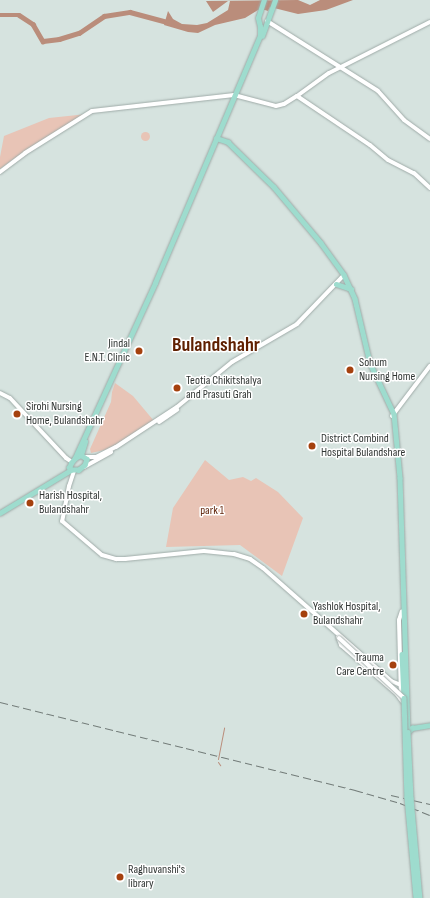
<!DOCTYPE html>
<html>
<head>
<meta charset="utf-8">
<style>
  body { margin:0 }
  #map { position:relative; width:430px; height:898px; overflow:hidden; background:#d6e3df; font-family:"Sofia Sans Condensed",sans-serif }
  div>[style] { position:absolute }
  .green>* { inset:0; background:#e8c4b6 }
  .round { border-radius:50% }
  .water>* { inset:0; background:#ba8d7b }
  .stream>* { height:1px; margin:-0.5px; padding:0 0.5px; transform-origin:0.5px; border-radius:0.5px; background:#ba8d7b }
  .river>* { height:4.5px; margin:-2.25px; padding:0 2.25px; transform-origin:2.25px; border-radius:2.25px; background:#ba8d7b }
  .roads { filter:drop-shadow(0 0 1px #9faba8) drop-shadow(0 0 1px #9faba8) }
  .secondary>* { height:4px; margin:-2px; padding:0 2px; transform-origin:2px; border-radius:2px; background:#fff }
  .primary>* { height:4.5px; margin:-2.25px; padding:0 2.25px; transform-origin:2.25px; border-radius:2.25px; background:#9edcce }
  .rail>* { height:1px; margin-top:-0.5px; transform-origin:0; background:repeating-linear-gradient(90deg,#727b78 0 8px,transparent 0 12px) }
  .bridges { filter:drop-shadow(0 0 1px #9faba8) drop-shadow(0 0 1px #9faba8) }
  .secondary-bridge>* { height:4px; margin:-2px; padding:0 2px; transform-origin:2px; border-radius:2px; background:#fff }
  .primary-bridge>* { height:4.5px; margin:-2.25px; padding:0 2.25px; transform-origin:2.25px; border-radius:2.25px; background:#9edcce }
  .dots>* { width:11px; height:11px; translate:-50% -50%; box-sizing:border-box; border:2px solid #fff; border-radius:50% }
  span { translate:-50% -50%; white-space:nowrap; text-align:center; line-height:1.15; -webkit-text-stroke:3px #fff; paint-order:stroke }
  .poi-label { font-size:12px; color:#303533 }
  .right { translate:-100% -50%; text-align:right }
  .left { translate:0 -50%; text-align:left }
  .park-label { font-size:12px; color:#63290f }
  .town-label { font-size:20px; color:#5f1f00; font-weight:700 }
</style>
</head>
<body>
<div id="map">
  <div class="green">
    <div style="clip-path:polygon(87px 114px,12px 160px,0 169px,0 157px,4px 136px,49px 118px)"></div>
    <div class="round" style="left:140.5px;top:131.5px;width:9px;height:9px"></div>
    <div style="clip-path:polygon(115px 383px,133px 396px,154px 421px,109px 449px,91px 453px,90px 449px,111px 402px,112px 392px)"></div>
    <div style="clip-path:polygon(205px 460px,229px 480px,243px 477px,251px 481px,256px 478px,278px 492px,303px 518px,282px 576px,240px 545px,166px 547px,173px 508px)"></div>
  </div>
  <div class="water">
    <div style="clip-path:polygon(298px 0,310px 5px,320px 0,353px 0,326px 10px,298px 14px,270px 7px,268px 11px,265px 10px,258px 10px,245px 18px,215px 25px,198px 33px,188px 32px,164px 25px,168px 11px,173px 19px,182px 24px,197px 25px,207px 23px,228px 10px,230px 1px,228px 1px,213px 12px,206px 1px)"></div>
  </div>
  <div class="stream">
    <div style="left:218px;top:759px;width:32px;rotate:-79deg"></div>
    <div style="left:218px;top:762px;width:4px;rotate:56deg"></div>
  </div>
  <div class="river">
    <div style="left:0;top:15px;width:19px"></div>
    <div style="left:19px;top:15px;width:17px;rotate:33deg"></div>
    <div style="left:33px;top:24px;width:20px;rotate:60deg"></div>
    <div style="left:43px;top:41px;width:16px;rotate:-7deg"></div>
    <div style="left:59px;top:39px;width:21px;rotate:-17deg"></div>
    <div style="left:79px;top:33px;width:30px;rotate:-34deg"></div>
    <div style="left:104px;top:16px;width:26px;rotate:-9deg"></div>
    <div style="left:130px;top:12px;width:42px;rotate:15deg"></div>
  </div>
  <div class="roads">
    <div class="secondary">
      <div style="left:267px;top:21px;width:131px;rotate:32.2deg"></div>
      <div style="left:378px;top:91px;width:39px;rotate:48deg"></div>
      <div style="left:404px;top:120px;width:32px;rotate:36deg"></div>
      <div style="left:297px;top:96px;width:39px;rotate:-36deg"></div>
      <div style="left:329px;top:73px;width:113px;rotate:-26.8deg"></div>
      <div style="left:0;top:172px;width:31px;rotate:-37deg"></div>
      <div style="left:25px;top:153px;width:79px;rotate:-32.1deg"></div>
      <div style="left:92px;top:111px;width:143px;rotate:-6.4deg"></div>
      <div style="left:234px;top:95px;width:43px;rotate:14.7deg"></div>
      <div style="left:276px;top:106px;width:8px;rotate:-14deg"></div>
      <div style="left:284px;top:104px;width:15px;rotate:-32deg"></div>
      <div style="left:297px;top:96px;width:88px;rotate:33.9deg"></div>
      <div style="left:370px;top:145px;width:23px;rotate:40deg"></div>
      <div style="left:388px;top:160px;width:29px;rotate:27deg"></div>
      <div style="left:414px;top:173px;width:22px;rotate:43deg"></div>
      <div style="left:0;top:393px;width:11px;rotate:27deg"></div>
      <div style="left:10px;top:398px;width:82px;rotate:47deg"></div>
      <div style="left:66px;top:458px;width:7px;rotate:34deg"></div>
      <div style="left:392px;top:416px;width:63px;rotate:-52.8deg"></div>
      <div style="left:159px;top:422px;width:22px;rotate:-34deg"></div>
      <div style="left:86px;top:457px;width:10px"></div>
      <div style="left:96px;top:457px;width:22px;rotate:-27deg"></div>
      <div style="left:116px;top:447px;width:73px;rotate:-33.3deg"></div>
      <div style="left:177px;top:407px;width:71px;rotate:-39.3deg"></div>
      <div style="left:232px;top:362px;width:75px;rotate:-30.3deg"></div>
      <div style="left:297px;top:324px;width:68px;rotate:-46.2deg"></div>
      <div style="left:84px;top:467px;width:31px;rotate:-29deg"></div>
      <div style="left:74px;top:471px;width:16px;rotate:108deg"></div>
      <div style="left:69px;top:486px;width:36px;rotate:101deg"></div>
      <div style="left:62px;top:521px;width:52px;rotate:40.4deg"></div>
      <div style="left:102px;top:555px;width:15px;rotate:16deg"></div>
      <div style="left:116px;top:559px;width:9px"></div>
      <div style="left:125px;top:559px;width:79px;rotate:-5.8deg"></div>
      <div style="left:204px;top:551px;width:30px;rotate:6deg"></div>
      <div style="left:234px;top:554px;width:17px;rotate:17deg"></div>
      <div style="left:250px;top:559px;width:16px;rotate:35deg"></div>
      <div style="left:263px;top:568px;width:171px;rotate:41.4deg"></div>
      <div style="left:391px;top:681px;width:11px;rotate:22deg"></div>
      <div style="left:338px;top:637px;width:9px;rotate:69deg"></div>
      <div style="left:341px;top:645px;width:74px;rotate:41.2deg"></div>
      <div style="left:397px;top:694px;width:9px;rotate:54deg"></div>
      <div style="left:401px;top:698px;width:78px;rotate:-91.5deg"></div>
      <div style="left:399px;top:620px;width:9px;rotate:-72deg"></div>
    </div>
    <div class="primary">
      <div style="left:262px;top:36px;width:38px;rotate:-70deg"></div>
      <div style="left:216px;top:138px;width:13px;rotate:18deg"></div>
      <div style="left:228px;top:142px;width:64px;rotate:44.4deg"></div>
      <div style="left:274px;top:187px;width:73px;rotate:50deg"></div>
      <div style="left:321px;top:243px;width:39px;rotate:54deg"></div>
      <div style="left:344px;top:275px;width:26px;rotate:65deg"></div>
      <div style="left:355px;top:299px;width:66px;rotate:76.8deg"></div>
      <div style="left:370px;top:363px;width:56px;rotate:64.8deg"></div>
      <div style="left:394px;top:414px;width:64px;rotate:84.6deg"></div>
      <div style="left:400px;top:478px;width:254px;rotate:88.2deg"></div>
      <div style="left:336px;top:284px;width:16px;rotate:18deg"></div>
      <div style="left:81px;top:455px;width:14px;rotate:-73deg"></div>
      <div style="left:81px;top:455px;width:7px;rotate:34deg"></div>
      <div style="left:87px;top:459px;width:6px;rotate:108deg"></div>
      <div style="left:85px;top:465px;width:8px;rotate:140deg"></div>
      <div style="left:79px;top:470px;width:8px;rotate:180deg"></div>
      <div style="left:71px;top:470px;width:3px;rotate:-135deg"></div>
      <div style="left:69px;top:468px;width:5px;rotate:-68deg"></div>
      <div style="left:71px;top:463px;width:6px;rotate:-51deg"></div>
      <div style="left:75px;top:458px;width:7px;rotate:-27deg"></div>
      <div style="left:75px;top:458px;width:192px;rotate:-65.4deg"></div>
      <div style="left:155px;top:283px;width:268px;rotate:-67deg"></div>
      <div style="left:260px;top:36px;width:9px;rotate:-90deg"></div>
      <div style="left:260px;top:27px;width:9px;rotate:-103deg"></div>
      <div style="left:258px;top:18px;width:19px;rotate:-72deg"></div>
      <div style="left:0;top:513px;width:83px;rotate:-31.2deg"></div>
      <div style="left:402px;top:654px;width:44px;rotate:87.4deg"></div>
      <div style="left:408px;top:732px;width:6px;rotate:-45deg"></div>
      <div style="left:412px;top:728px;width:18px;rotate:-9deg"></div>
    </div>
  </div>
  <div class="rail">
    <div style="left:0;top:702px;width:366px;rotate:13.9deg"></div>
    <div style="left:355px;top:790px;width:47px;rotate:16.1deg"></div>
    <div style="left:400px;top:803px;width:32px;rotate:22deg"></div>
    <div style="left:391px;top:795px;width:40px;rotate:13deg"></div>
  </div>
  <div class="bridges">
    <div class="secondary-bridge">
      <div style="left:339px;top:638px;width:88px;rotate:42.7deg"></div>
    </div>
    <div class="primary-bridge">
      <div style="left:404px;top:698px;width:99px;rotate:88.3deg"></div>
      <div style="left:407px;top:797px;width:101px;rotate:84.9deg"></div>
      <div style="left:408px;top:732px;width:66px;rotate:87.4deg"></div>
      <div style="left:411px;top:798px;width:100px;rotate:84.9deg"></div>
    </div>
  </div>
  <div class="dots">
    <div style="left:139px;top:351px;background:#a5410e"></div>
    <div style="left:350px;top:370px;background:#a5410e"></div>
    <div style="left:177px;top:388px;background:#a5410e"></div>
    <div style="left:17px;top:414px;background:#a5410e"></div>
    <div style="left:312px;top:446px;background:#a5410e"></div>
    <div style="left:30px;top:503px;background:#a5410e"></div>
    <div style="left:304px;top:614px;background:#a5410e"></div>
    <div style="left:393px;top:665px;background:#a5410e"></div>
    <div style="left:120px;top:877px;background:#a5410e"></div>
  </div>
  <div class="poi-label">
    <span class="right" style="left:130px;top:351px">Jindal<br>E.N.T. Clinic</span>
    <span class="left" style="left:359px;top:370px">Sohum<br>Nursing Home</span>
    <span class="left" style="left:186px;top:388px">Teotia Chikitshalya<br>and Prasuti Grah</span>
    <span class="left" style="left:26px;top:414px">Sirohi Nursing<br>Home, Bulandshahr</span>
    <span class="left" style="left:321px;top:446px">District Combind<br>Hospital Bulandshare</span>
    <span class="left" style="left:39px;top:503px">Harish Hospital,<br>Bulandshahr</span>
    <span class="left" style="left:313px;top:614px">Yashlok Hospital,<br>Bulandshahr</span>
    <span class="right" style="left:384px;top:665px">Trauma<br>Care Centre</span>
    <span class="left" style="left:128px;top:877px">Raghuvanshi's<br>library</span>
  </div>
  <div class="park-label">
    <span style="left:212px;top:511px">park 1</span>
  </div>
  <div class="town-label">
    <span style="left:216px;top:345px">Bulandshahr</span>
  </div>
</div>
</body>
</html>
